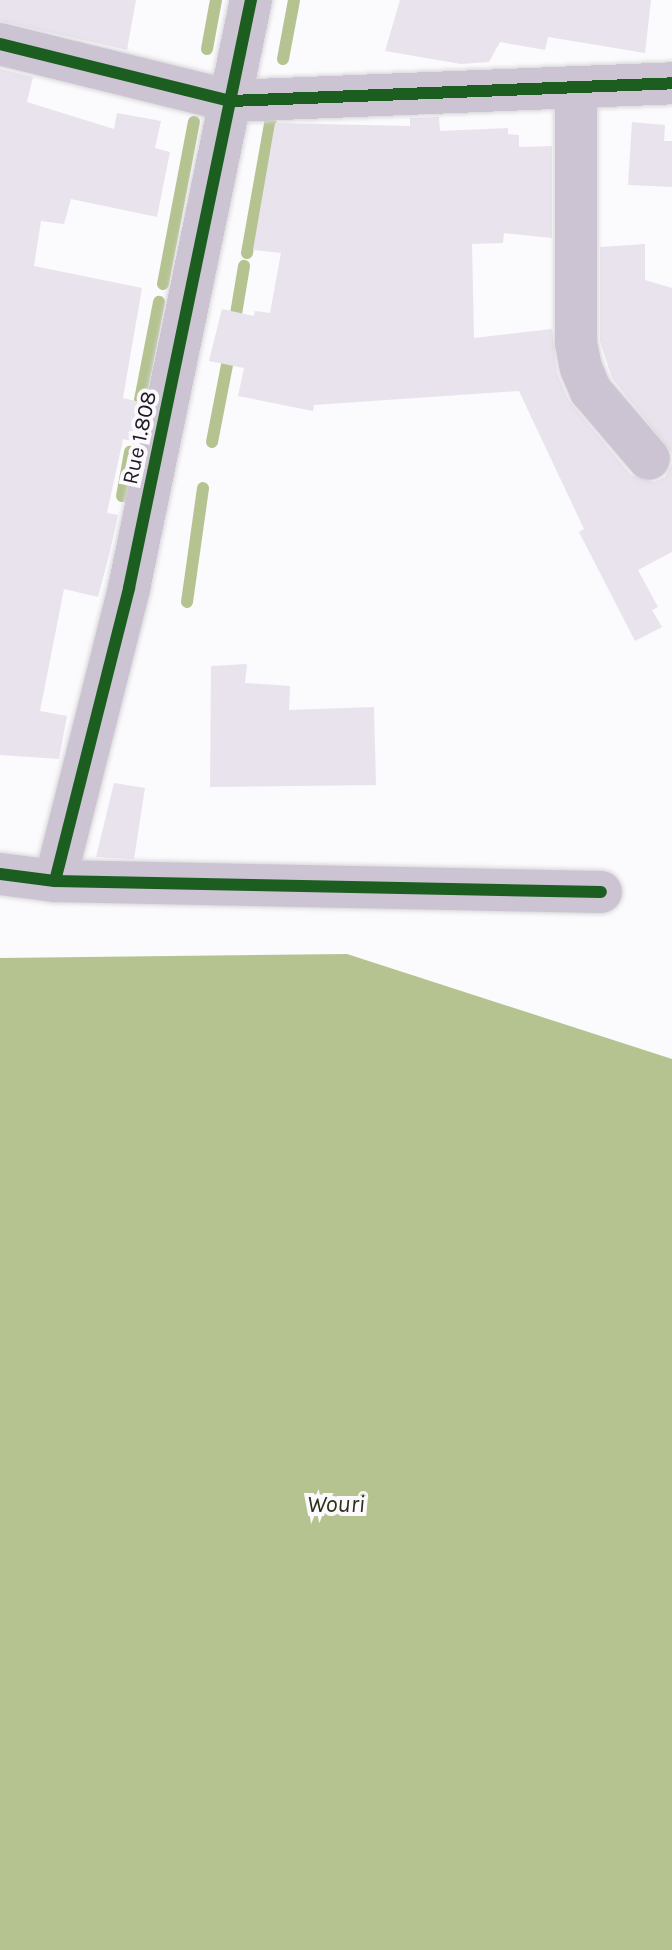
<!DOCTYPE html>
<html>
<head>
<meta charset="utf-8">
<style>
  body { margin:0 }
  #map { position:relative; width:672px; height:1950px; overflow:hidden; background:#fbfafc; font-family:Karla,sans-serif }
  div>[style] { position:absolute }
  .water>* { inset:0; background:#b5c391 }
  .stream>* { height:12px; margin:-6px; padding:0 6px; transform-origin:6px; border-radius:6px; background:#b5c391 }
  .building>* { inset:0; background:#e9e3ee }
  .roads { filter:drop-shadow(0 0 2px #d7d6d9) drop-shadow(0 0 2px #d7d6d9) }
  .street>* { height:42px; margin:-21px; padding:0 21px; transform-origin:21px; border-radius:21px; background:#ccc4d3 }
  .cycleway>* { height:12px; margin:-6px; padding:0 6px; transform-origin:6px; border-radius:6px; background:#1b5e20 }
  span { translate:-50% -50%; white-space:nowrap; text-align:center; line-height:1.15; -webkit-text-stroke:8px #fbf9fd; paint-order:stroke }
  .street-label { font-size:22px; color:#1d1a20 }
  .water-label { font-size:24px; color:#293112; font-style:italic }
</style>
</head>
<body>
<div id="map">
  <div class="water">
    <div style="clip-path:polygon(347px 954px,672px 1059px,672px 1950px,0 1950px,0 958px)"></div>
  </div>
  <div class="stream">
    <div style="left:207px;top:49px;width:50px;rotate:-79.6deg"></div>
    <div style="left:283px;top:59px;width:60px;rotate:-79.4deg"></div>
    <div style="left:247px;top:253px;width:142px;rotate:-79.9deg"></div>
    <div style="left:163px;top:284px;width:165px;rotate:-79.2deg"></div>
    <div style="left:234px;top:326px;width:61px;rotate:-80.5deg"></div>
    <div style="left:140px;top:400px;width:100px;rotate:-79deg"></div>
    <div style="left:212px;top:442px;width:95px;rotate:-79deg"></div>
    <div style="left:122px;top:496px;width:45px;rotate:-79.7deg"></div>
    <div style="left:187px;top:602px;width:115px;rotate:-82deg"></div>
  </div>
  <div class="building">
    <div style="clip-path:polygon(0 0,136px 0,127px 50px,0 21px)"></div>
    <div style="clip-path:polygon(400px 0,651px 0,645px 53px,548px 37px,545px 50px,500px 42px,489px 62px,461px 64px,385px 51px)"></div>
    <div style="clip-path:polygon(0 69px,33px 77px,27px 102px,114px 129px,117px 113px,161px 121px,155px 148px,170px 152px,157px 217px,71px 199px,64px 224px,41px 221px,34px 266px,142px 288px,123px 398px,140px 402px,131px 441px,123px 439px,107px 513px,118px 515px,110px 551px,98px 597px,64px 589px,40px 711px,67px 716px,59px 759px,0 755px)"></div>
    <div style="clip-path:polygon(439px 117px,440px 131px,508px 128px,508px 134px,519px 135px,519px 147px,552px 146px,552px 238px,504px 233px,503px 243px,472px 244px,474px 338px,552px 329px,557px 373px,569px 401px,631px 475px,654px 482px,665px 477px,672px 464px,672px 552px,638px 570px,658px 607px,652px 610px,662px 627px,635px 641px,579px 532px,584px 529px,519px 391px,314px 405px,313px 411px,238px 396px,244px 368px,209px 361px,222px 309px,254px 316px,255px 311px,270px 313px,281px 253px,253px 250px,275px 123px,410px 126px,410px 118px)"></div>
    <div style="clip-path:polygon(632px 122px,665px 125px,664px 141px,672px 141px,672px 187px,628px 185px)"></div>
    <div style="clip-path:polygon(645px 244px,645px 280px,672px 288px,672px 453px,612px 378px,600px 341px,600px 247px)"></div>
    <div style="clip-path:polygon(247px 664px,245px 683px,290px 686px,289px 710px,374px 707px,376px 785px,210px 787px,211px 666px)"></div>
    <div style="clip-path:polygon(114px 783px,145px 788px,134px 859px,96px 857px)"></div>
  </div>
  <div class="roads">
    <div class="street">
      <div style="left:0;top:44px;width:238px;rotate:13.9deg"></div>
      <div style="left:231px;top:101px;width:441px;rotate:-2.3deg"></div>
      <div style="left:576px;top:87px;width:256px;rotate:90deg"></div>
      <div style="left:576px;top:343px;width:25px;rotate:79deg"></div>
      <div style="left:581px;top:368px;width:25px;rotate:67deg"></div>
      <div style="left:591px;top:391px;width:89px;rotate:49.5deg"></div>
      <div style="left:0;top:874px;width:55px;rotate:7.3deg"></div>
      <div style="left:55px;top:881px;width:546px;rotate:1.15deg"></div>
      <div style="left:55px;top:881px;width:302px;rotate:-75.8deg"></div>
      <div style="left:129px;top:588px;width:601px;rotate:-78.28deg"></div>
    </div>
  </div>
  <div class="cycleway">
    <div style="left:0;top:44px;width:238px;rotate:13.9deg"></div>
    <div style="left:231px;top:101px;width:441px;rotate:-2.3deg"></div>
    <div style="left:0;top:874px;width:55px;rotate:7.3deg"></div>
    <div style="left:55px;top:881px;width:546px;rotate:1.15deg"></div>
    <div style="left:55px;top:881px;width:302px;rotate:-75.8deg"></div>
    <div style="left:129px;top:588px;width:601px;rotate:-78.28deg"></div>
  </div>
  <div class="street-label">
    <span style="left:140px;top:438px;rotate:-78deg">Rue 1.808</span>
  </div>
  <div class="water-label">
    <span style="left:336px;top:1505px">Wouri</span>
  </div>
</div>
</body>
</html>
